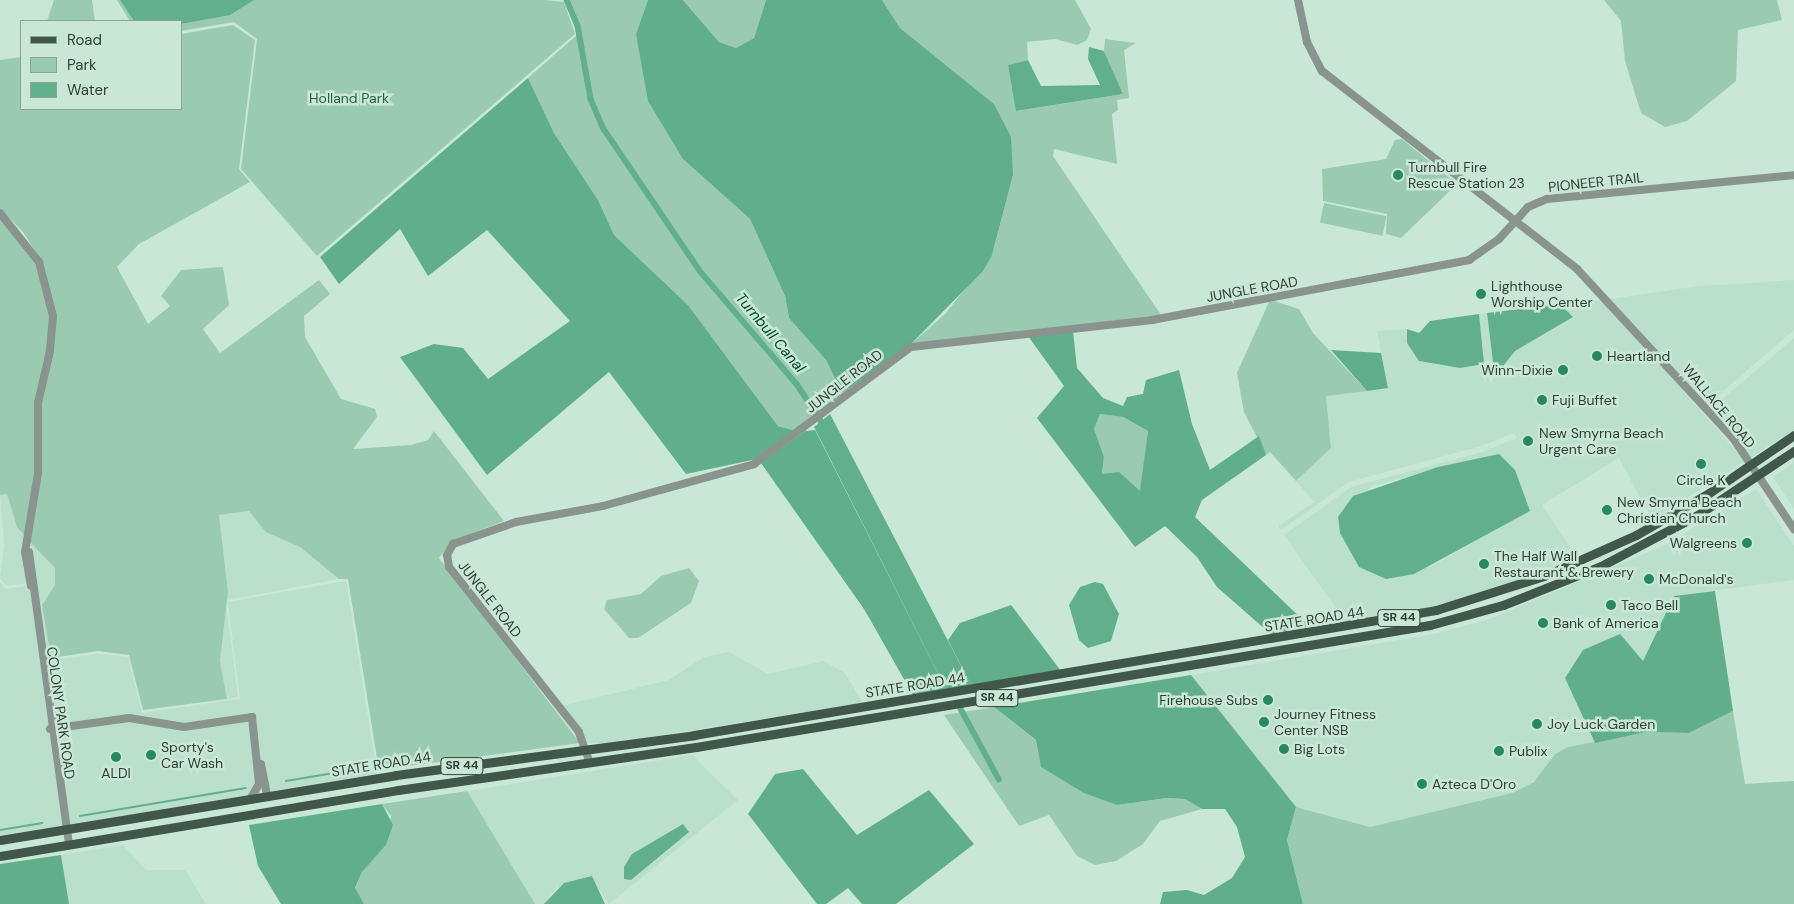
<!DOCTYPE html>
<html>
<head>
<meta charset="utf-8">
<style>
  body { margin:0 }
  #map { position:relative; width:1794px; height:904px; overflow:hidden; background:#c9e7d7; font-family:"DM Sans",sans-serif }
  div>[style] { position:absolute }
  .built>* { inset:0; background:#bae0cb }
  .green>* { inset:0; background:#9acbb1; transform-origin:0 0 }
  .forest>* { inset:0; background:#60af8a }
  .water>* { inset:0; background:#61b08b }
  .stream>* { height:2px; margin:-1px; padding:0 1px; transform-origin:1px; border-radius:1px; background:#61b08b }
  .canal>* { height:5.5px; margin:-2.75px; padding:0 2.75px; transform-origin:2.75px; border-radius:2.75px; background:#61b08b }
  .tertiary>* { height:8px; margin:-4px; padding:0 4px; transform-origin:4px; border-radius:4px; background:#88948d }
  .primary>* { height:9px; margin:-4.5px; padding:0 4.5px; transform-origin:4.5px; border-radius:4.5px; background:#41574c }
  .dots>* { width:14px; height:14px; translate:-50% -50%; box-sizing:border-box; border:2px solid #c9e7d7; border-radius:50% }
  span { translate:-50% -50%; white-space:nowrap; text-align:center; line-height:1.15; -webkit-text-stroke:5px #c9e7d7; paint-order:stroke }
  .shield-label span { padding:1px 4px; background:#c9e7d7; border:1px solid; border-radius:4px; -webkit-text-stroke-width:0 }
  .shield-label { font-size:12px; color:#323e38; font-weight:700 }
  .park-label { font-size:14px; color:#246046 }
  .poi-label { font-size:14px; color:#323e38 }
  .left { translate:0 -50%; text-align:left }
  .right { translate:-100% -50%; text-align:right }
  .street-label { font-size:14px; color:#323e38 }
  .water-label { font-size:15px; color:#00442b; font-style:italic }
  .legend { position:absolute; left:20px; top:20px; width:162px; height:90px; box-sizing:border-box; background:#c9e7d7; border:1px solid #8da397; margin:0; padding:6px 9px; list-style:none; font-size:15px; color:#323e38 }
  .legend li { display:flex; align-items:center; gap:10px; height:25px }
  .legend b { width:25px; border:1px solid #8da397 }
</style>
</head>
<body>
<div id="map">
  <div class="built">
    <div style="clip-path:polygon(1794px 280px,1794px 330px,1707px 405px,1610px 299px,1698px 286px)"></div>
    <div style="clip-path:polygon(evenodd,1603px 300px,1745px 461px,1652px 520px,1619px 458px,1542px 505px,1577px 557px,1511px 585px,1455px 602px,1347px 624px,1284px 535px,1351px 487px,1482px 452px,1517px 438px,1514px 433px,1481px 446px,1349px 482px,1281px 530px,1278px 526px,1314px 502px,1296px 481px,1331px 448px,1326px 396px,1388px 388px,1377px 331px,1407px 329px,1420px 361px,1460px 368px,1484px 363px,1479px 314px,1487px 313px,1493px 362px,1500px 370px,1515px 351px,1565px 322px,1562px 306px,1603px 300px,1515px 470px,1529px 511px,1432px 566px,1359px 567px,1340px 533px,1338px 517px,1372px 486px,1399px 479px,1515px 470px)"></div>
    <div style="clip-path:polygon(1794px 338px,1794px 430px,1750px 458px,1711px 409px)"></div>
    <div style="clip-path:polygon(1794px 462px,1794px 509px,1773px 477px)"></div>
    <div style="clip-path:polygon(1756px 489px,1794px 546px,1794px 580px,1674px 596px,1643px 662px,1565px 678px,1595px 743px,1568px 747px,1555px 754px,1534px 782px,1512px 793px,1370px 827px,1293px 806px,1191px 675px,1439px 633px,1492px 618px,1665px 545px)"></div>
    <div style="clip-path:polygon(7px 494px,17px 527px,25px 536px,22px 562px,27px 583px,7px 586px,0 579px,4px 545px,0 495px)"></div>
    <div style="clip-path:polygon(249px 511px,261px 526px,300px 547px,339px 579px,227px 600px,219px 515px)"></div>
    <div style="clip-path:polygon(30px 542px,55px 568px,55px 585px,42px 605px,51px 658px,43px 659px)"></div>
    <div style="clip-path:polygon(346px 581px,378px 779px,0 840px,0 582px,6px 589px,31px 585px,41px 662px,98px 654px,128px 657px,142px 713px,240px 699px,228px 602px)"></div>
    <div style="clip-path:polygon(226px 604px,238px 697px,227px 699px,220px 661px)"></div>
    <div style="clip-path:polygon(729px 652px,768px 674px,824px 661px,845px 673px,863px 703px,611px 743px,588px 743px,561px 706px,669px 680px,704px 657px)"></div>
    <div style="clip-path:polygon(692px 755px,738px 800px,609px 904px,598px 888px,557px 887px,544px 904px,535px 904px,467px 791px)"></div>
    <div style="clip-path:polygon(123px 845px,146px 870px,185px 870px,206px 904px,69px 904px,61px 855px)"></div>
  </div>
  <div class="green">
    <div style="clip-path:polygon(54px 0,92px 0,95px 21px,47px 21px)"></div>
    <div style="clip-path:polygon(117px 0,545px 0,564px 2px,575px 34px,317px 256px,241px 169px,257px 39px,234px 22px,181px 31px,181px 21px,130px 21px)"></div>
    <div style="clip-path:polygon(566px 0,648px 0,636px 34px,683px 159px,750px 219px,785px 296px,789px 318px,826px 360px,842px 393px,796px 431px,778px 426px,688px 305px,614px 235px,598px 200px,554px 133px,528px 78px,577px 35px)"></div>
    <div style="clip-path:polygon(683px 0,766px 0,754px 38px,736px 48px,719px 42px)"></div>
    <div style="clip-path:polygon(882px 0,1075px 0,1091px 29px,1087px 40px,1077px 45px,1055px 39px,1027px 42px,1028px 60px,1008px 65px,1017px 111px,1123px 94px,1104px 51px,1105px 39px,1136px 43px,1124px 50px,1129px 98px,1117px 100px,1118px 110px,1112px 114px,1117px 164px,1054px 149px,1053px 156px,1161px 315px,911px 344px,945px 314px,992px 255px,1013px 175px,994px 104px,900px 28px)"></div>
    <div style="clip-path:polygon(1604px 0,1777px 0,1782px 20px,1738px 30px,1736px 81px,1687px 121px,1665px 127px,1641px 113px,1625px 61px,1621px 21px)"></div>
    <div style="clip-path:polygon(233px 25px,255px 40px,239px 169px,250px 182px,139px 244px,117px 267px,148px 324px,170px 306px,161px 296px,181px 270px,223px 267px,229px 305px,203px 329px,220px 353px,319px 280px,330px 294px,304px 316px,305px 337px,341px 399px,375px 409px,377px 417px,353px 449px,411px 445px,428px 440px,434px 431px,504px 521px,452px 541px,439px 558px,580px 743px,379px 770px,348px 579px,339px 579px,300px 547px,266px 532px,249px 511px,219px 515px,228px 592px,220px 661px,227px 699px,143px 710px,129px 655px,98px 651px,51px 658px,42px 605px,55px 585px,55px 568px,30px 542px,40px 412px,56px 316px,41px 260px,23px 232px,0 209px,0 60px,21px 57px,21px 109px,181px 109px,181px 34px)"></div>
    <div style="clip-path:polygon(1402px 139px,1457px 184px,1401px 238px,1386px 234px,1387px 214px,1323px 201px,1322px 169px,1386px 159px,1395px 140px)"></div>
    <div style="left:1324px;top:203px;width:64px;height:20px;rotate:12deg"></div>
    <div style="clip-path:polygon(0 217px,36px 263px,49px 303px,50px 334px,35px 403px,35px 472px,25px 536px,17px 527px,7px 494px,0 495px)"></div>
    <div style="clip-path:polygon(1274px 301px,1299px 309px,1313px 333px,1367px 391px,1326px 396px,1331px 448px,1296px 481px,1270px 452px,1266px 455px,1244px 412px,1237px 373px,1269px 302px)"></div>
    <div style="clip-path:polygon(1100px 414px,1123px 417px,1148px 431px,1141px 492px,1102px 475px,1104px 457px,1094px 429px)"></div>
    <div style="clip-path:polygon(689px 568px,699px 581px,691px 603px,638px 638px,629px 638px,604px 609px,607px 600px,641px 594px,661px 576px)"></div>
    <div style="clip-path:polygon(994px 707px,1117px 805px,1167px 798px,1185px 799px,1202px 809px,1160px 821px,1143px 844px,1116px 861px,1095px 865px,1077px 856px,1049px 815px,1019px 826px,944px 715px)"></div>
    <div style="clip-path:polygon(1733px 711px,1745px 784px,1794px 781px,1794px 904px,1303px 904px,1287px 840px,1296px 807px,1370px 827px,1512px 793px,1534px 782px,1555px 754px,1568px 747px,1645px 732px,1689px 733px)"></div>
    <div style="clip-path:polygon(467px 791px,535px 904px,364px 904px,355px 889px,362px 872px,386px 845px,391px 816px,382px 804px)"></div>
  </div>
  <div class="forest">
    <div style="clip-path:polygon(648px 0,683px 0,719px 42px,736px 48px,754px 38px,766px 0,882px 0,900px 28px,994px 104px,1011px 137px,1013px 175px,992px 255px,983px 271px,911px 344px,842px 393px,826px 360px,789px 318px,785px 296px,750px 219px,683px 159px,648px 101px,636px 34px)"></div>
    <div style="clip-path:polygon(528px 78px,554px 133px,598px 200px,614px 235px,688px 305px,778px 426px,796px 431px,757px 459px,686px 474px,609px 372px,487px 475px,400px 357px,434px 344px,463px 348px,488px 379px,570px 321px,487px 230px,428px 276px,400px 229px,339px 284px,320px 257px)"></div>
    <div style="clip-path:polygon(evenodd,1073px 331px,1077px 368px,1103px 398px,1123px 406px,1127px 397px,1143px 394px,1146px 380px,1179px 370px,1192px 424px,1210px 470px,1259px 436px,1266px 455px,1202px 500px,1195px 517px,1306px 623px,1318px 629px,1273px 636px,1217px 587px,1197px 557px,1165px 526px,1135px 547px,1037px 418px,1064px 386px,1028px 336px,1073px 331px,1100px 414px,1123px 417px,1148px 431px,1140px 491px,1119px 472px,1102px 474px,1104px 457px,1094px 429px,1100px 414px)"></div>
    <div style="clip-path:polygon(1331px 350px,1381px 353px,1388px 388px,1367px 391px)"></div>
    <div style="clip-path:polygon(815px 430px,946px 689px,913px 695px,864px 609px,761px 463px,805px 431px)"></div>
    <div style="clip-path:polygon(1715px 591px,1733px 711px,1689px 733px,1645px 732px,1595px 743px,1565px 678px,1583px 650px,1620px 634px,1643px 661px,1674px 596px)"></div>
    <div style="clip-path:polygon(1011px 605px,1061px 671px,971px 685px,948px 640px,960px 623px)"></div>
    <div style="clip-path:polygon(1191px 675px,1296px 807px,1287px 840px,1303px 904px,1160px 904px,1163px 892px,1187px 890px,1204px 895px,1232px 878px,1245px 857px,1237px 827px,1225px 809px,1202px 809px,1185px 799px,1167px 798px,1117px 805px,1084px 793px,1041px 767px,1036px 740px,994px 707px)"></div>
    <div style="clip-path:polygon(803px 769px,857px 835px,929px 790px,974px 844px,896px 904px,862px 904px,848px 888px,826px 904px,817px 904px,748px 814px,775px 774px)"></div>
    <div style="clip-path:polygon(382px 804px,393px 825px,386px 845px,362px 872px,355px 888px,364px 904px,281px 904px,258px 866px,249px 825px)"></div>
    <div style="clip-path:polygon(61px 855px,69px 904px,0 904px,0 864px)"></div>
  </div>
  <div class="water">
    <div style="clip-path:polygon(120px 0,254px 0,230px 15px,181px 24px,134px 21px)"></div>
    <div style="clip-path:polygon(1089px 47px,1104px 51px,1123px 94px,1016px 111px,1008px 65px,1028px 60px,1041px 86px,1100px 85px,1088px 59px)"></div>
    <div style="clip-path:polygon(1560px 304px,1573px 317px,1515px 351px,1500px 370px,1493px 362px,1487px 313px)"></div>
    <div style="clip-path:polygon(1479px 314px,1484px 363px,1478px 365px,1460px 368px,1419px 361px,1407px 343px,1407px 329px,1419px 333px,1430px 321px)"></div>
    <div style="clip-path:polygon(830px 414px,971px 685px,946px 689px,814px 427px)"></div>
    <div style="clip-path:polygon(1499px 454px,1515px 470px,1530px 511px,1414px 574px,1386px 579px,1359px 567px,1340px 533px,1338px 517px,1353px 496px,1438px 467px)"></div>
    <div style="clip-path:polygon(1095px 582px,1103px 584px,1119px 614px,1111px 641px,1088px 648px,1079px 640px,1069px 605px,1080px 587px)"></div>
    <div style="clip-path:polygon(683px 824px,689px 832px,631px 880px,624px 879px,624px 867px,632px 854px)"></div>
    <div style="clip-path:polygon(592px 876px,605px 904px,544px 904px,564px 883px)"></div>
  </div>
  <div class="stream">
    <div style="left:286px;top:781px;width:85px;rotate:-9.5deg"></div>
    <div style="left:80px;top:816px;width:168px;rotate:-9.6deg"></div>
    <div style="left:0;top:830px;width:43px;rotate:-9.5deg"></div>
  </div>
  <div class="canal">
    <div style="left:567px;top:0;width:28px;rotate:67deg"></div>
    <div style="left:578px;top:26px;width:74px;rotate:79.9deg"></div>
    <div style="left:591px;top:99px;width:33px;rotate:67deg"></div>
    <div style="left:604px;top:129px;width:171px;rotate:55.9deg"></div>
    <div style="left:700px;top:271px;width:149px;rotate:49.4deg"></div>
    <div style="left:797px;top:384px;width:51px;rotate:56.9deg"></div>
    <div style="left:961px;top:709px;width:80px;rotate:61.5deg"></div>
  </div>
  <div class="tertiary">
    <div style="left:1298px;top:0;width:43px;rotate:77.9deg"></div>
    <div style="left:1307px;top:42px;width:33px;rotate:63deg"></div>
    <div style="left:1322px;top:71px;width:323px;rotate:37.8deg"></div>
    <div style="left:1577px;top:269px;width:230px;rotate:47.3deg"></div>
    <div style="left:1733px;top:438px;width:110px;rotate:56.2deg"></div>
    <div style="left:0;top:213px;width:63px;rotate:51.5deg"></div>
    <div style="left:39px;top:262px;width:56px;rotate:75.5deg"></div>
    <div style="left:53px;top:316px;width:35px;rotate:95deg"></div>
    <div style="left:50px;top:351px;width:53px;rotate:103deg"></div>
    <div style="left:38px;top:403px;width:70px;rotate:90deg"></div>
    <div style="left:38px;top:473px;width:80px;rotate:99.3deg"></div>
    <div style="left:25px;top:552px;width:34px;rotate:80deg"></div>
    <div style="left:29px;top:552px;width:296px;rotate:82.2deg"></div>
    <div style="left:50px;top:729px;width:80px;rotate:-7.9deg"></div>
    <div style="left:129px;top:718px;width:56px;rotate:9.3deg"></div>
    <div style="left:184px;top:727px;width:69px;rotate:-8.4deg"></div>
    <div style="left:252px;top:717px;width:67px;rotate:84deg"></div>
    <div style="left:259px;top:784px;width:16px;rotate:120deg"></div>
    <div style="left:590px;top:763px;width:33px;rotate:-110deg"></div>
    <div style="left:579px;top:732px;width:210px;rotate:-128.2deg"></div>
    <div style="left:449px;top:567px;width:12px;rotate:-99deg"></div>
    <div style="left:447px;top:555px;width:13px;rotate:-61deg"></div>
    <div style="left:453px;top:544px;width:67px;rotate:-19.2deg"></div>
    <div style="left:516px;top:522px;width:88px;rotate:-10.4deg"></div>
    <div style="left:603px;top:506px;width:157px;rotate:-15.5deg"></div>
    <div style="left:754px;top:464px;width:196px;rotate:-36.7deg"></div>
    <div style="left:911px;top:347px;width:243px;rotate:-6.4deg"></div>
    <div style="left:1152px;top:320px;width:323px;rotate:-10.7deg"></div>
    <div style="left:1469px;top:260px;width:37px;rotate:-35deg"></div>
    <div style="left:1499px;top:239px;width:43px;rotate:-47.8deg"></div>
    <div style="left:1528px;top:207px;width:21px;rotate:-23deg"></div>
    <div style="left:1547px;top:199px;width:248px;rotate:-5.5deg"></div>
    <div style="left:261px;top:764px;width:33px;rotate:79deg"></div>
  </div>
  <div class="primary">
    <div style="left:0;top:840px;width:401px;rotate:-9.3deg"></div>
    <div style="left:396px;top:775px;width:301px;rotate:-7.6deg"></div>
    <div style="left:694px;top:735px;width:752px;rotate:-9.56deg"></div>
    <div style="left:1436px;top:610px;width:113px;rotate:-17.5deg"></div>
    <div style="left:1544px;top:576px;width:101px;rotate:-24deg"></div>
    <div style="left:1636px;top:535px;width:84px;rotate:-29.9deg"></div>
    <div style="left:1709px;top:493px;width:103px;rotate:-34.3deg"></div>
    <div style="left:0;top:856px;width:403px;rotate:-9.4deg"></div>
    <div style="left:398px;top:790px;width:301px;rotate:-8.2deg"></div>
    <div style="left:696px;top:747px;width:744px;rotate:-9.44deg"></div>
    <div style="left:1430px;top:625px;width:76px;rotate:-15.3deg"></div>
    <div style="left:1503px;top:605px;width:105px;rotate:-21.7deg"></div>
    <div style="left:1601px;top:566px;width:107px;rotate:-27.8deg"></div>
    <div style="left:1696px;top:516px;width:118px;rotate:-33.6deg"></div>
  </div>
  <div class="dots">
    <div style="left:1398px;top:175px;background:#278861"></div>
    <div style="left:1481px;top:294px;background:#278861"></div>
    <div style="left:1597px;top:356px;background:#278861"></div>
    <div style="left:1563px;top:370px;background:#278861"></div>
    <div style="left:1542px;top:400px;background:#278861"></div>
    <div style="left:1528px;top:441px;background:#278861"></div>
    <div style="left:1701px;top:464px;background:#278861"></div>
    <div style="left:1607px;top:510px;background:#278861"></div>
    <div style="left:1747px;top:543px;background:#278861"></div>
    <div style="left:1484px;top:564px;background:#278861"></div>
    <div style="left:1649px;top:579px;background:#278861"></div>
    <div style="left:1611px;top:605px;background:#278861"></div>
    <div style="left:1543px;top:623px;background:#278861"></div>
    <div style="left:1268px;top:700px;background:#278861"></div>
    <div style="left:1264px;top:722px;background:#278861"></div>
    <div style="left:1537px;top:724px;background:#278861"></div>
    <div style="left:1284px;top:749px;background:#278861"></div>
    <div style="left:1499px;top:751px;background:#278861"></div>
    <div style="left:151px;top:755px;background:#278861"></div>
    <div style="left:116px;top:757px;background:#278861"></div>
    <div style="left:1422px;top:784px;background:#278861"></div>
  </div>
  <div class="shield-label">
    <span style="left:1399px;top:618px">SR 44</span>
    <span style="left:997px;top:698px">SR 44</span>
    <span style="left:462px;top:766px">SR 44</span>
  </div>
  <div class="park-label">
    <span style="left:349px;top:98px">Holland Park</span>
  </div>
  <div class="poi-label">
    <span class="left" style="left:1408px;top:175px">Turnbull Fire<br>Rescue Station 23</span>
    <span class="left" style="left:1491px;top:294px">Lighthouse<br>Worship Center</span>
    <span class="left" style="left:1607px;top:356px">Heartland</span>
    <span class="right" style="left:1553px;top:370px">Winn-Dixie</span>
    <span class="left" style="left:1552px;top:400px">Fuji Buffet</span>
    <span class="left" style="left:1539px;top:441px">New Smyrna Beach<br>Urgent Care</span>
    <span style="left:1701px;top:480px">Circle K</span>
    <span class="left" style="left:1617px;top:510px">New Smyrna Beach<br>Christian Church</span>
    <span class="right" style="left:1737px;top:543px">Walgreens</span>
    <span class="left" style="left:1494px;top:564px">The Half Wall<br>Restaurant &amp; Brewery</span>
    <span class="left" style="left:1659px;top:579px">McDonald's</span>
    <span class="left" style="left:1621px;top:605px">Taco Bell</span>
    <span class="left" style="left:1553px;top:623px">Bank of America</span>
    <span class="right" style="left:1258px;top:700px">Firehouse Subs</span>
    <span class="left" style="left:1274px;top:722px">Journey Fitness<br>Center NSB</span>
    <span class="left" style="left:1547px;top:724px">Joy Luck Garden</span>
    <span class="left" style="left:161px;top:755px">Sporty's<br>Car Wash</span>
    <span class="left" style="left:1294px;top:749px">Big Lots</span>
    <span class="left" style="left:1509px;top:751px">Publix</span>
    <span style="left:116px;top:773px">ALDI</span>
    <span class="left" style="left:1432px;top:784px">Azteca D'Oro</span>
  </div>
  <div class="street-label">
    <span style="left:1596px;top:182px;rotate:-6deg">PIONEER TRAIL</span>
    <span style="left:1252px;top:289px;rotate:-10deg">JUNGLE ROAD</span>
    <span style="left:844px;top:381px;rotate:-38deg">JUNGLE ROAD</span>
    <span style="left:1719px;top:406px;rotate:50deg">WALLACE ROAD</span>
    <span style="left:490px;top:599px;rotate:52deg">JUNGLE ROAD</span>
    <span style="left:1314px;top:619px;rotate:-9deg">STATE ROAD 44</span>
    <span style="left:915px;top:685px;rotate:-9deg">STATE ROAD 44</span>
    <span style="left:61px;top:713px;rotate:82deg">COLONY PARK ROAD</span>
    <span style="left:381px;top:764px;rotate:-9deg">STATE ROAD 44</span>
  </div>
  <div class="water-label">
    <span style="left:770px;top:333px;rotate:50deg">Turnbull Canal</span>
  </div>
  <ul class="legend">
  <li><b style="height:6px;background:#41574c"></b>Road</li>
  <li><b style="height:14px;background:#9acbb1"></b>Park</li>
  <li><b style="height:14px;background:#61b08b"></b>Water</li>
  </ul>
</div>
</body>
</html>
